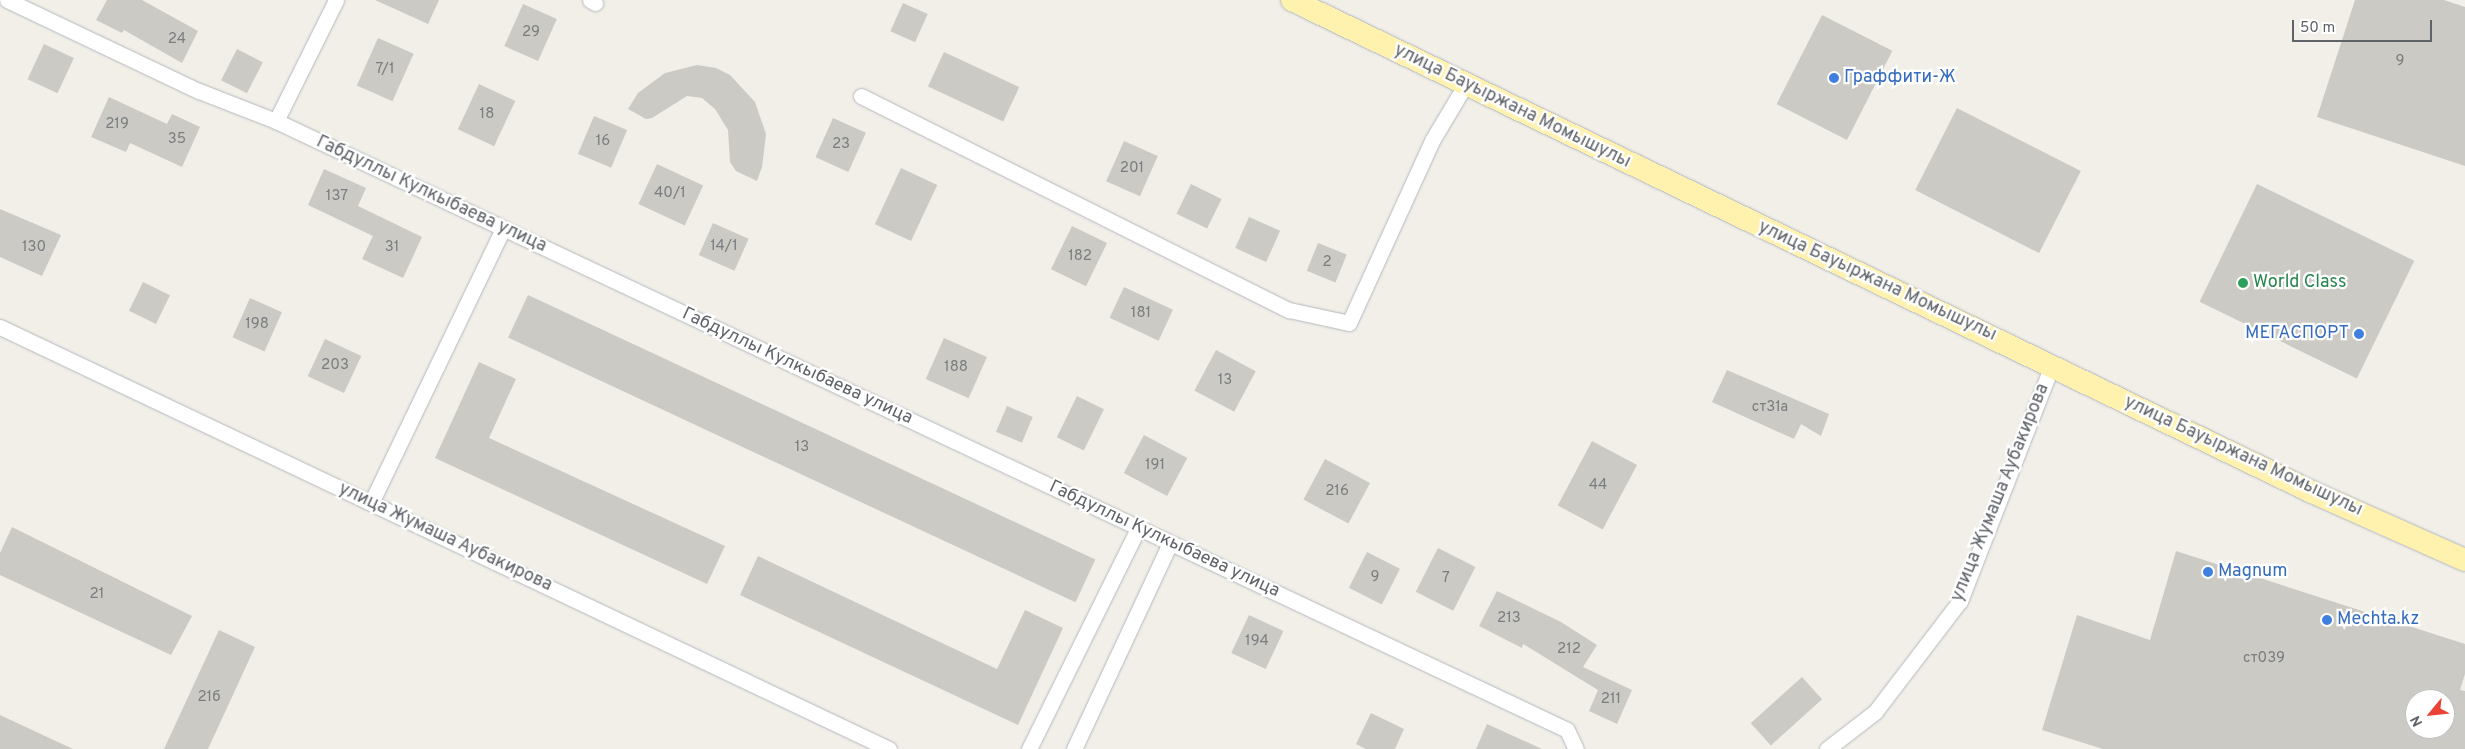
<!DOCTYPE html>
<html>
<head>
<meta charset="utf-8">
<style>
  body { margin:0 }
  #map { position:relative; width:2465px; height:749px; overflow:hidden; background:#f1efe8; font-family:Overpass,sans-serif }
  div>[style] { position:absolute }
  .building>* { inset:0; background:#cccac5; transform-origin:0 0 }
  .roads { filter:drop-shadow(0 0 1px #b5b8bc) drop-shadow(0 0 1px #b5b8bc) }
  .minor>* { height:15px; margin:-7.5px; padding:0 7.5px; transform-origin:7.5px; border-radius:7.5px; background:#fff }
  .primary>* { height:22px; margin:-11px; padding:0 11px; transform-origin:11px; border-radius:11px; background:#fff2af }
  .dots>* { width:14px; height:14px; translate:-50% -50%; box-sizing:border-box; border:2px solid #fff; border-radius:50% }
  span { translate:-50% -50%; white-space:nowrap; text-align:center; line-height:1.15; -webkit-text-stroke:4.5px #fff; paint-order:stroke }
  .number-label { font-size:15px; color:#7a7d7f }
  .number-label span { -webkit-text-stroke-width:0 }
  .shop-label { font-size:18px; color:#366cbe }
  .left { translate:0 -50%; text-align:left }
  .right { translate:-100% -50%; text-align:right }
  .street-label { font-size:18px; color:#5f6368 }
  .leisure-label { font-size:18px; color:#27864d }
  .north { position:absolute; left:2405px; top:689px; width:50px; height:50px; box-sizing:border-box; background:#fff; border:1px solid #bfc1c3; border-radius:50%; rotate:242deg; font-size:14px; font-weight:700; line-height:20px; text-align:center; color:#5f6368 }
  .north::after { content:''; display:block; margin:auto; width:18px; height:22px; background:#ea4335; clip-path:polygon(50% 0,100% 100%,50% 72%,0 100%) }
  .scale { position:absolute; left:2292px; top:20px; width:140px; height:22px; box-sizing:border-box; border:2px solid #5f6368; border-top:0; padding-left:6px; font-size:15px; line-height:18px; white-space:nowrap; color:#5f6368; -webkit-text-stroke:4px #fff; paint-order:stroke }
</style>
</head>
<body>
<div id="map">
  <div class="building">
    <div style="clip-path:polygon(107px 0,142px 0,198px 31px,182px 63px,124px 30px,122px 33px,96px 20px)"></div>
    <div style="clip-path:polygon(375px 0,439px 0,428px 24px)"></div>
    <div style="clip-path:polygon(2355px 0,2444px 0,2465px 7px,2465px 166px,2317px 117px)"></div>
    <div style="left:903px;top:3px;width:27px;height:31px;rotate:24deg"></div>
    <div style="left:523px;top:4px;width:37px;height:46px;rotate:24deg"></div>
    <div style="left:1822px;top:15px;width:79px;height:100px;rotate:27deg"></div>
    <div style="left:378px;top:38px;width:39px;height:52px;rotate:24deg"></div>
    <div style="left:44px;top:44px;width:33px;height:39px;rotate:25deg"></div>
    <div style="left:237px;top:49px;width:29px;height:35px;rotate:27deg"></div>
    <div style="left:944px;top:52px;width:83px;height:38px;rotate:25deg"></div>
    <div style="clip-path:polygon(697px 65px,716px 68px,730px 75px,755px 102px,766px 134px,762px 167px,757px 181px,736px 171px,730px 162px,728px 130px,715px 109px,702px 98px,687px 96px,652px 118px,646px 119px,628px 109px,638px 93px,665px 73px)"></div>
    <div style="left:479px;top:84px;width:40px;height:50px;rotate:25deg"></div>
    <div style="clip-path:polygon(109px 97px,167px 124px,172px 114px,200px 127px,182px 167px,130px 143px,126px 152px,91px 137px)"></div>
    <div style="left:1957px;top:108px;width:139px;height:92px;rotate:27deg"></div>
    <div style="left:594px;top:116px;width:36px;height:41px;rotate:23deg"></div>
    <div style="left:833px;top:118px;width:36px;height:43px;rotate:24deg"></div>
    <div style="left:1124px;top:141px;width:37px;height:44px;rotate:24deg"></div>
    <div style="left:657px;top:164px;width:51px;height:44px;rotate:25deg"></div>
    <div style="left:901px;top:168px;width:40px;height:62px;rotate:25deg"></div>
    <div style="clip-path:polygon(324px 169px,366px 188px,358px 206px,422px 237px,403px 278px,362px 259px,373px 236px,308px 205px)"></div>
    <div style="left:1191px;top:184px;width:34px;height:33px;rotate:26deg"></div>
    <div style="left:2257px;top:184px;width:175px;height:131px;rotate:26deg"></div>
    <div style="clip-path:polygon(0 209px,61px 235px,42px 276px,0 257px)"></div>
    <div style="left:1249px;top:217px;width:34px;height:34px;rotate:24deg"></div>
    <div style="left:713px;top:223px;width:39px;height:35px;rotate:24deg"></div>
    <div style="left:1072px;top:226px;width:39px;height:48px;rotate:26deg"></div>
    <div style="left:1318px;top:243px;width:31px;height:30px;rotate:22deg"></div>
    <div style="left:143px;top:282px;width:30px;height:32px;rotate:26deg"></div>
    <div style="left:1124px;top:287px;width:54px;height:34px;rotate:25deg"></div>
    <div style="left:528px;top:295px;width:626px;height:47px;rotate:25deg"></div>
    <div style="left:250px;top:298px;width:35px;height:43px;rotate:24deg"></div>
    <div style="left:944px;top:338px;width:47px;height:45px;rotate:24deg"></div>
    <div style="left:325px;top:339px;width:40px;height:41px;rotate:25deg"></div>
    <div style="left:1216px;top:350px;width:45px;height:46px;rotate:28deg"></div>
    <div style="clip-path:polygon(479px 362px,516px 379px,489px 438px,725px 546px,707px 584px,435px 458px)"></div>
    <div style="clip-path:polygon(1727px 370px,1829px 414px,1821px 436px,1801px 424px,1794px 439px,1712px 402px)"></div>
    <div style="left:1077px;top:396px;width:30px;height:46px;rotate:26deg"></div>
    <div style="left:1007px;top:406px;width:28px;height:28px;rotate:23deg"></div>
    <div style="left:1144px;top:435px;width:49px;height:43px;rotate:28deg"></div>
    <div style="left:1592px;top:441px;width:51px;height:73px;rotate:28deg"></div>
    <div style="left:1325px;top:459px;width:51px;height:46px;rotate:28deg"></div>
    <div style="clip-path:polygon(12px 527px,192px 616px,171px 655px,0 575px,0 553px)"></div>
    <div style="left:1438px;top:548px;width:42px;height:49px;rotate:27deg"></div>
    <div style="clip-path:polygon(evenodd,2176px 551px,2465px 644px,2465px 674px,2460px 690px,2465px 691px,2465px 749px,2103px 749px,2042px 730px,2077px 615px,2150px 640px,2176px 551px,2415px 699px,2445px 699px,2445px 729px,2415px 729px,2415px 699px)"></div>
    <div style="left:1367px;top:552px;width:37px;height:40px;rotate:27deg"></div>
    <div style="clip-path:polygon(758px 556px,997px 669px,1025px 610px,1063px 628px,1018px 725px,740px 595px)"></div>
    <div style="clip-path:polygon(1497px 591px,1561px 622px,1597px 645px,1583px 667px,1632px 690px,1617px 724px,1589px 711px,1598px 690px,1523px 644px,1522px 648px,1479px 626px)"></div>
    <div style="left:1249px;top:615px;width:38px;height:42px;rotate:25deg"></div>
    <div style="clip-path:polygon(219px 630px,255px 647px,208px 749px,164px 749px)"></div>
    <div style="left:1802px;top:677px;width:30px;height:69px;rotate:48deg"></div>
    <div style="clip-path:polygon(1371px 713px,1404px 729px,1395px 749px,1366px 749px,1356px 744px)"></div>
    <div style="clip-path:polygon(0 715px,73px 749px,0 749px)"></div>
    <div style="clip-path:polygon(1487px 724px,1542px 749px,1476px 749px)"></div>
  </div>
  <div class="roads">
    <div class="minor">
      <div style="left:7px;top:0;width:212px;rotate:25.4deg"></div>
      <div style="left:199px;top:91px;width:83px;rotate:21.3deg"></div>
      <div style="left:276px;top:121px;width:1427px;rotate:25.25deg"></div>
      <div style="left:1567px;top:730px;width:21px;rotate:65deg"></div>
      <div style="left:590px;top:0;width:6px;rotate:31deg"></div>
      <div style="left:861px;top:96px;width:479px;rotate:26.6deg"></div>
      <div style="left:1289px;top:310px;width:61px;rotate:12.2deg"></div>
      <div style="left:1349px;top:323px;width:202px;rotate:-65.5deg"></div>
      <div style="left:1433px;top:139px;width:66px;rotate:-59.2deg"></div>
      <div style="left:276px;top:121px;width:135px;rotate:-63.6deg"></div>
      <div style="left:0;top:327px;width:984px;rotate:25.39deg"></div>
      <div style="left:371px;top:503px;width:304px;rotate:-64.3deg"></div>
      <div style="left:1029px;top:749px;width:246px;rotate:-63.7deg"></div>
      <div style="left:1074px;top:749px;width:227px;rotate:-65deg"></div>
      <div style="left:1827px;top:749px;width:61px;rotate:-37.6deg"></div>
      <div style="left:1875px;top:712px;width:140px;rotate:-52.6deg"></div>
      <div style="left:1960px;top:601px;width:251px;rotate:-68.7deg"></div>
    </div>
    <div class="primary">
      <div style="left:1292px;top:0;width:1132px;rotate:25.75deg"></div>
      <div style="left:2312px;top:492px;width:167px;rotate:24deg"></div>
    </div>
  </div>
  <div class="dots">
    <div style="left:1834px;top:78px;background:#3f7fe0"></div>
    <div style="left:2243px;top:283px;background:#2e9e5b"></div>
    <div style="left:2359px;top:334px;background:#3f7fe0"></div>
    <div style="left:2208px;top:572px;background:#3f7fe0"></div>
    <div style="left:2327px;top:620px;background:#3f7fe0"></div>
  </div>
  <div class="number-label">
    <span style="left:531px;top:33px">29</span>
    <span style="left:177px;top:40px">24</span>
    <span style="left:2400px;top:62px">9</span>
    <span style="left:385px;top:70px">7/1</span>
    <span style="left:487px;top:115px">18</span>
    <span style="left:117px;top:125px">219</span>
    <span style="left:177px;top:140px">35</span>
    <span style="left:603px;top:142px">16</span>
    <span style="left:841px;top:145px">23</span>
    <span style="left:1132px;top:169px">201</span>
    <span style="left:670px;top:194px">40/1</span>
    <span style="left:337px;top:197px">137</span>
    <span style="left:724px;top:247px">14/1</span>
    <span style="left:34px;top:248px">130</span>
    <span style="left:392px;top:248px">31</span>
    <span style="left:1080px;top:257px">182</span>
    <span style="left:1327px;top:263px">2</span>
    <span style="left:1141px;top:314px">181</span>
    <span style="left:257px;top:325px">198</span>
    <span style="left:335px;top:366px">203</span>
    <span style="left:956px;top:368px">188</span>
    <span style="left:1225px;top:381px">13</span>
    <span style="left:1770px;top:408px">ст31а</span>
    <span style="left:802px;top:448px">13</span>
    <span style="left:1155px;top:466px">191</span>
    <span style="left:1598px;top:486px">44</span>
    <span style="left:1337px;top:492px">216</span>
    <span style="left:1375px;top:578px">9</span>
    <span style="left:1446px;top:579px">7</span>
    <span style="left:97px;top:595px">21</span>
    <span style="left:1509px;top:619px">213</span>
    <span style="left:1257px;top:642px">194</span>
    <span style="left:1569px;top:650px">212</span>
    <span style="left:2264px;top:659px">ст039</span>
    <span style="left:209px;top:698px">21б</span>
    <span style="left:1611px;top:700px">211</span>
  </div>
  <div class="shop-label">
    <span class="left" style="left:1844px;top:78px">Граффити-Ж</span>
    <span class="right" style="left:2349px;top:334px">МЕГАСПОРТ</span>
    <span class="left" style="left:2218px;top:572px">Magnum</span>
    <span class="left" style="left:2337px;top:620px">Mechta.kz</span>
  </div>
  <div class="street-label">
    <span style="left:1512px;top:107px;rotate:26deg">улица Бауыржана Момышулы</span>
    <span style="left:431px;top:195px;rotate:25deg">Габдуллы Кулкыбаева улица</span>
    <span style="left:1877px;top:282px;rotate:25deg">улица Бауыржана Момышулы</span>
    <span style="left:797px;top:367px;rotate:25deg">Габдуллы Кулкыбаева улица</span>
    <span style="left:2243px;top:457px;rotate:25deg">улица Бауыржана Момышулы</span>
    <span style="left:2001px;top:493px;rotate:-68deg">улица Жумаша Аубакирова</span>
    <span style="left:445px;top:538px;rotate:25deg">улица Жумаша Аубакирова</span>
    <span style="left:1164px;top:540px;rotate:25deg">Габдуллы Кулкыбаева улица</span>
  </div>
  <div class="leisure-label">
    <span class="left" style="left:2253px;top:283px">World Class</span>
  </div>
  <div class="north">N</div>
  <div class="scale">50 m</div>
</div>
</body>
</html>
